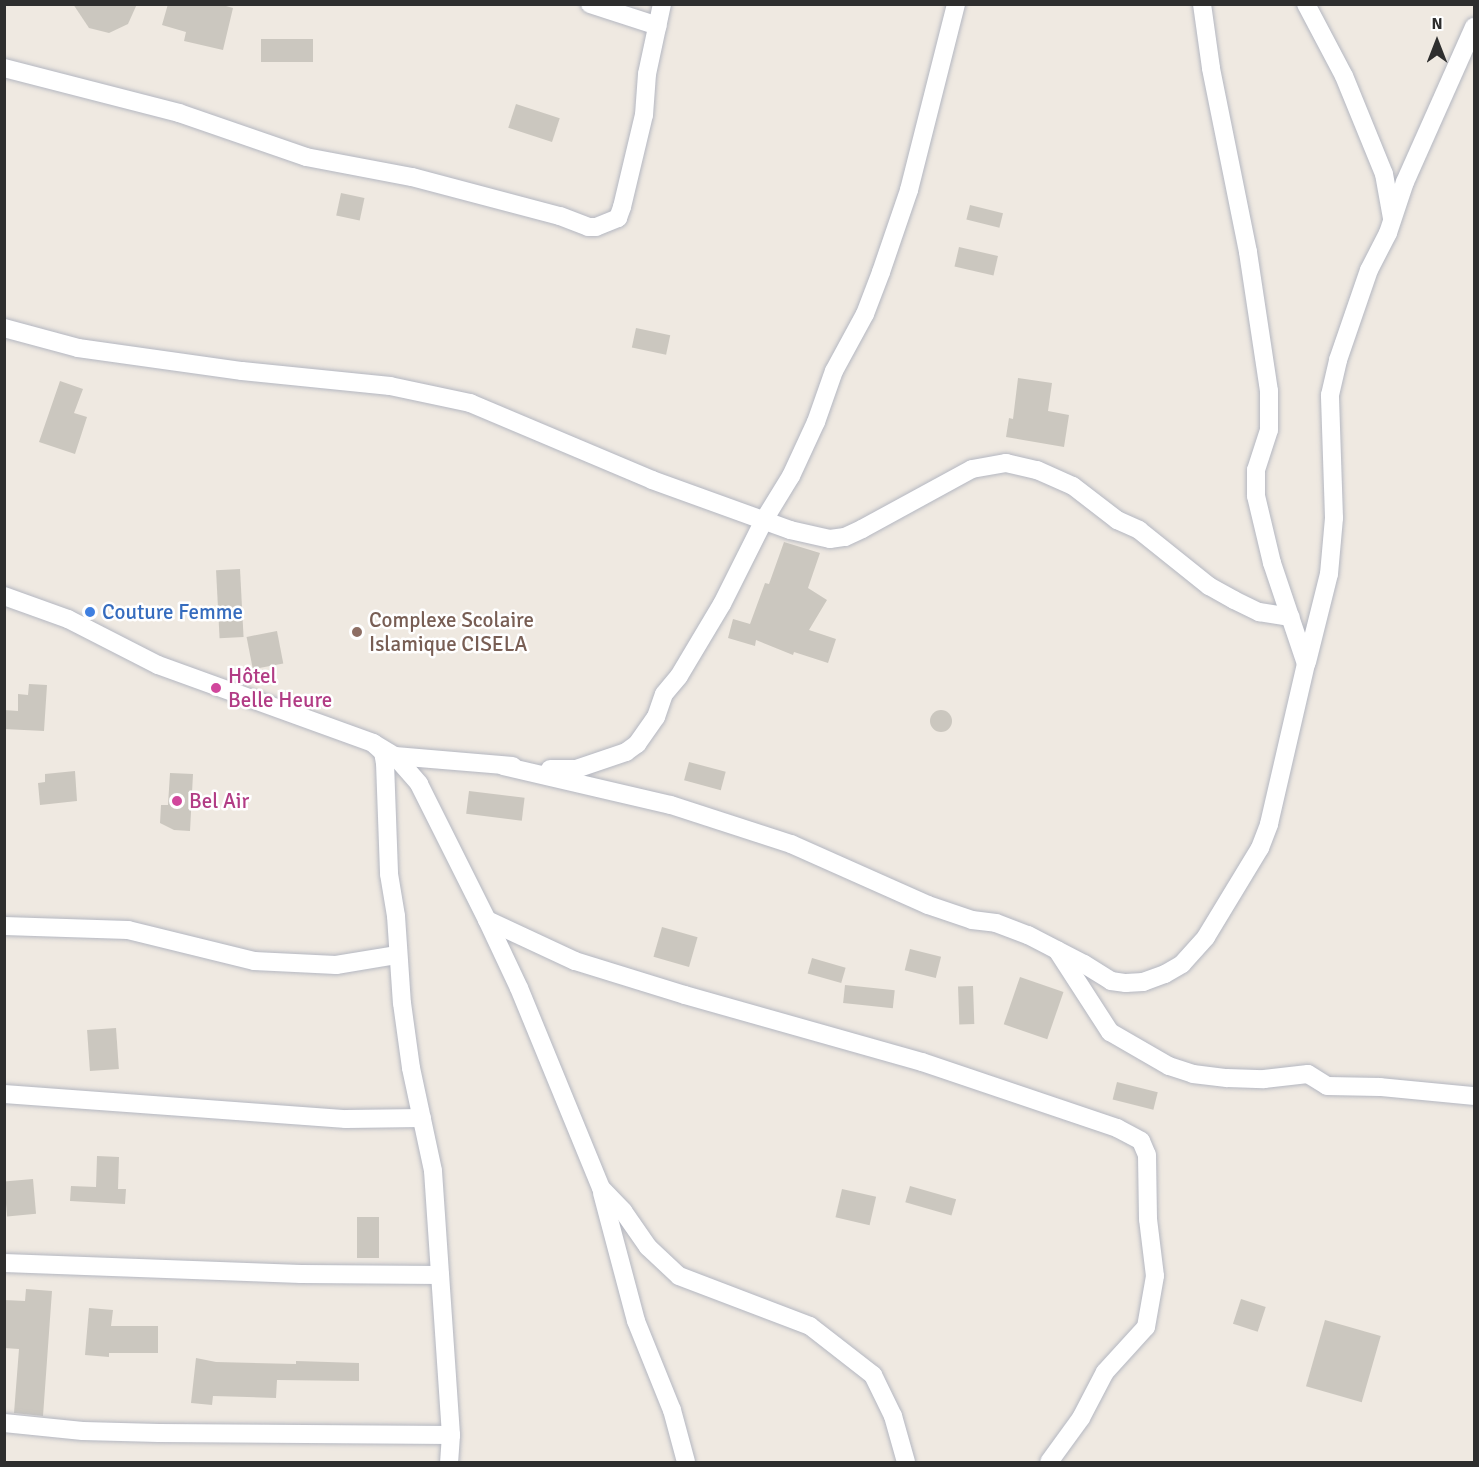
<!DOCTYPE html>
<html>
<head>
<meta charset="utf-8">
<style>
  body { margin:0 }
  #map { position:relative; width:1479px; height:1467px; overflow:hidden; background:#efe9e1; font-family:Signika,sans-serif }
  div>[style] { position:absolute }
  .building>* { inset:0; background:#cbc7bf; transform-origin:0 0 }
  .round { border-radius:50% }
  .roads { filter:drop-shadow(0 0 2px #b4b7c1) drop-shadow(0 0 2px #b4b7c1) }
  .street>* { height:18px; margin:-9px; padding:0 9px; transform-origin:9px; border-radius:9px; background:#fff }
  .dots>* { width:16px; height:16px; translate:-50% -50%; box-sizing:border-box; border:3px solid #fff; border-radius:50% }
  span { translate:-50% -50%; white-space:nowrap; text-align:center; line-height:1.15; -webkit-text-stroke:5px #fff; paint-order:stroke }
  .shop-label { font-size:21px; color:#366cbe }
  .left { translate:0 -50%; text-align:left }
  .education-label { font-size:21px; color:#785e54 }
  .hotel-label { font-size:21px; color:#b23c85 }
  .frame { position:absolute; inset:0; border:6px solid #2e2e2e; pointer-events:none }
  .north { position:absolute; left:1407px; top:12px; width:60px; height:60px; -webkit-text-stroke:4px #fff; paint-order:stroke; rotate:0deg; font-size:16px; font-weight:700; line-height:24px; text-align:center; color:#2e2e2e }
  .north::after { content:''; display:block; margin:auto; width:21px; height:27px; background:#2e2e2e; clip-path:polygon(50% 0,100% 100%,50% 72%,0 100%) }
</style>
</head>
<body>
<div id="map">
  <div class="building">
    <div style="clip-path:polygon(73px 4px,137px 4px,128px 24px,109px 33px,89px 28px)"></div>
    <div style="clip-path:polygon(168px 4px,219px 4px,233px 8px,223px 50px,184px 41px,186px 32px,162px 25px)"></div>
    <div style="left:261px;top:39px;width:52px;height:23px"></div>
    <div style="left:516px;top:104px;width:46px;height:25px;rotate:18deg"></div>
    <div style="left:341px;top:193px;width:24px;height:23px;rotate:12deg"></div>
    <div style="left:970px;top:205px;width:34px;height:15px;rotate:14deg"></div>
    <div style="left:959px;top:247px;width:40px;height:20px;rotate:13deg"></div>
    <div style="left:636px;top:328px;width:35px;height:20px;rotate:12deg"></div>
    <div style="clip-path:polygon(1018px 378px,1052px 383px,1048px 411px,1069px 415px,1064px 447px,1006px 437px,1009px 418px,1013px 419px)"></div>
    <div style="clip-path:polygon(60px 381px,83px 389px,74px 413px,87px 417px,75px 454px,39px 442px)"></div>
    <div style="clip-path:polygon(784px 542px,820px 553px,808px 588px,827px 600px,809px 630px,836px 639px,828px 663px,794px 652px,793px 655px,756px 640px,755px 646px,728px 638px,733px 619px,750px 624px,765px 583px,769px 584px)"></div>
    <div style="left:240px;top:569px;width:68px;height:24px;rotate:87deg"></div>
    <div style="left:277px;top:631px;width:33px;height:31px;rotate:79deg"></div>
    <div style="clip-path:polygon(29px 684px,47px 685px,44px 731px,4px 729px,4px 710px,18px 711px,18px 694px,28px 695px)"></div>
    <div class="round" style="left:930px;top:710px;width:22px;height:22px"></div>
    <div style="left:689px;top:762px;width:38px;height:19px;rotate:15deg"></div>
    <div style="clip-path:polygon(75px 771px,77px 801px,40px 805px,38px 783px,45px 782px,45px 774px)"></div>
    <div style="clip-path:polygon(170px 773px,193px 774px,190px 831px,174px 830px,160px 823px,161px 805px,168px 805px)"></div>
    <div style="left:469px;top:791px;width:56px;height:23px;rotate:7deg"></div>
    <div style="left:662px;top:927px;width:37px;height:31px;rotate:16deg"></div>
    <div style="left:910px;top:949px;width:32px;height:22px;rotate:14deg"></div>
    <div style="left:812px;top:958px;width:35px;height:16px;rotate:16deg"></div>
    <div style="left:1020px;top:977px;width:46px;height:50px;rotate:19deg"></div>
    <div style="left:845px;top:985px;width:50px;height:18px;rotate:6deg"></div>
    <div style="left:973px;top:986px;width:38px;height:15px;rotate:88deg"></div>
    <div style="left:116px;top:1028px;width:41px;height:29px;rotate:86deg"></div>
    <div style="left:1117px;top:1082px;width:42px;height:18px;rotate:14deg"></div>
    <div style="clip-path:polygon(97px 1156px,119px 1157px,118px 1189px,126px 1189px,125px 1204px,70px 1201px,71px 1186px,96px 1187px)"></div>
    <div style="left:33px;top:1179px;width:35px;height:29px;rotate:85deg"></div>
    <div style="left:910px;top:1186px;width:48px;height:17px;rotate:16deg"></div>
    <div style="left:842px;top:1189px;width:35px;height:29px;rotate:13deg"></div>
    <div style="left:357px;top:1217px;width:22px;height:41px"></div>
    <div style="clip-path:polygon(26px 1289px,52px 1291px,43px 1416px,14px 1413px,19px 1349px,4px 1348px,4px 1300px,25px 1301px)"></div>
    <div style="left:1241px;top:1299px;width:26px;height:26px;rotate:18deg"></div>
    <div style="clip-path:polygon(89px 1308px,113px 1310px,111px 1326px,158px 1326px,158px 1353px,109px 1353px,109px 1357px,85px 1355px)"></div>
    <div style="left:1325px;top:1320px;width:58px;height:69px;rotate:16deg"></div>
    <div style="clip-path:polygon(196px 1358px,216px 1362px,296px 1364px,296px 1361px,359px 1363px,359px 1381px,277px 1380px,276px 1398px,213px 1396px,212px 1405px,191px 1403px)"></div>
  </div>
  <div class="roads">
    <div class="street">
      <div style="left:590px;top:4px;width:71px;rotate:17.9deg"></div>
      <div style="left:1306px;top:4px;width:81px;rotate:62.2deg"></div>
      <div style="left:1344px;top:76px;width:106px;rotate:67.8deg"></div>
      <div style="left:1384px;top:174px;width:45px;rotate:79.7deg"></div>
      <div style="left:4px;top:68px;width:181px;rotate:14.4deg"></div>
      <div style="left:179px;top:113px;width:134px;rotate:19.1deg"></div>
      <div style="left:306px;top:157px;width:108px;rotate:10.7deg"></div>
      <div style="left:412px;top:177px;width:153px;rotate:14.8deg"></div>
      <div style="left:560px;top:216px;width:30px;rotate:21deg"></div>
      <div style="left:588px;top:227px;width:8px"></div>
      <div style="left:596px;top:227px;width:24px;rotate:-22deg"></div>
      <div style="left:618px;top:218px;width:12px;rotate:-70deg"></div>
      <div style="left:622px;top:207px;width:95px;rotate:-76.6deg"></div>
      <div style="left:644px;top:115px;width:41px;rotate:-85.8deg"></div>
      <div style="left:647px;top:74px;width:72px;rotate:-77.9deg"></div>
      <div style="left:4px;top:328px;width:77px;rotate:15.1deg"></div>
      <div style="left:78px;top:348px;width:166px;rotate:8deg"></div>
      <div style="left:242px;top:371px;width:149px;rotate:5.8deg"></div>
      <div style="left:390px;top:386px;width:82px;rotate:12deg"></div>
      <div style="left:470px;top:403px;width:198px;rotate:22.9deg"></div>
      <div style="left:652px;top:480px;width:147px;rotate:19.9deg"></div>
      <div style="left:790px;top:530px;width:41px;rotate:12.7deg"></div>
      <div style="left:830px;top:539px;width:15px;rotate:-8deg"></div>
      <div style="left:845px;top:537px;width:19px;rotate:-25deg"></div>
      <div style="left:862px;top:529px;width:125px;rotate:-28.6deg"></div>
      <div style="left:972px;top:469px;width:35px;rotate:-10deg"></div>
      <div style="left:1006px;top:463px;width:32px;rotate:13deg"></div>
      <div style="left:1037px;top:470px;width:39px;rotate:24deg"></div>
      <div style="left:1073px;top:486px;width:56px;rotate:37.7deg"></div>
      <div style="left:1117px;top:520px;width:24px;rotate:24deg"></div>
      <div style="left:1139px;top:530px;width:90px;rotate:38.7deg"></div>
      <div style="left:1209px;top:586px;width:29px;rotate:29deg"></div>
      <div style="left:1234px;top:600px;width:28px;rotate:26deg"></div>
      <div style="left:1259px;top:612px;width:32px;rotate:9deg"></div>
      <div style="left:4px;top:596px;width:68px;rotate:19.8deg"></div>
      <div style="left:68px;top:619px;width:101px;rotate:27.1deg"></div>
      <div style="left:158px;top:665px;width:229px;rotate:19.9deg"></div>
      <div style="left:373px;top:743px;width:26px;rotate:31deg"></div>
      <div style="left:395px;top:756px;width:37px;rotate:49deg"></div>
      <div style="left:419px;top:784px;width:152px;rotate:63.4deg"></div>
      <div style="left:487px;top:920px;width:75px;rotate:64.8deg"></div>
      <div style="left:519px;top:988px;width:216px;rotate:67.7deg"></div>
      <div style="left:601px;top:1188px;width:32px;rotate:46deg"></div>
      <div style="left:623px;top:1211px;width:44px;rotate:55.2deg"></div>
      <div style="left:648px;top:1247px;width:42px;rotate:43.1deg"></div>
      <div style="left:679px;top:1276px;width:140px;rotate:20.9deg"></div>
      <div style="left:810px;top:1326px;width:80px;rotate:37.9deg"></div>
      <div style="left:873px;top:1375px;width:46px;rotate:64deg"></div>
      <div style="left:893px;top:1416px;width:48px;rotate:74.2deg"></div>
      <div style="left:1307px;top:662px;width:91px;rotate:-76deg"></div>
      <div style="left:1329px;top:574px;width:56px;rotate:-84.9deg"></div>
      <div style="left:1334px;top:518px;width:123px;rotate:-91.9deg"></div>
      <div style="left:1330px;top:395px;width:36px;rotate:-77deg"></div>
      <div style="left:1338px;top:360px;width:95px;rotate:-71deg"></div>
      <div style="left:1369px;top:270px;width:42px;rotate:-62.8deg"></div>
      <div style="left:1388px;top:233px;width:54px;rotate:-71.6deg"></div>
      <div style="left:1405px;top:182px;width:170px;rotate:-66deg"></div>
      <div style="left:374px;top:744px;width:12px;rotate:42deg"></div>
      <div style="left:383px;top:752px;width:11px;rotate:80deg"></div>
      <div style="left:385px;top:763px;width:111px;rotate:87.9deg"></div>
      <div style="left:389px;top:874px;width:43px;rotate:80.5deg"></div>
      <div style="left:396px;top:916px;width:87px;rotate:86.1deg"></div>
      <div style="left:402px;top:1003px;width:66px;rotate:82.1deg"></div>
      <div style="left:411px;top:1068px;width:105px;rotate:77.9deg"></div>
      <div style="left:433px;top:1171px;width:265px;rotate:86.1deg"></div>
      <div style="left:451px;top:1435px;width:27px;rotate:94deg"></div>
      <div style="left:395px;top:756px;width:118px;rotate:4.8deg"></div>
      <div style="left:503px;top:766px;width:172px;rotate:13.1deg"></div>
      <div style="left:671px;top:805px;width:126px;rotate:18deg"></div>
      <div style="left:791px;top:844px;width:150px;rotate:24deg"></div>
      <div style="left:928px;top:905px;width:46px;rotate:18.8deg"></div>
      <div style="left:972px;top:920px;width:24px;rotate:7deg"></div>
      <div style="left:996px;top:923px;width:34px;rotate:21deg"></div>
      <div style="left:1028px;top:935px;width:63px;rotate:27.4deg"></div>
      <div style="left:1084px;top:964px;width:32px;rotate:32deg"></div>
      <div style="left:1111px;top:981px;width:15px;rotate:8deg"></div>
      <div style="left:1126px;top:983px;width:17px;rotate:-3deg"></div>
      <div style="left:1143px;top:982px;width:23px;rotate:-20deg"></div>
      <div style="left:1165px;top:974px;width:20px;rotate:-30deg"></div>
      <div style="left:1182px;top:964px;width:36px;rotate:-48deg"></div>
      <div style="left:1206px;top:937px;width:104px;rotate:-58.8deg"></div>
      <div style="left:1260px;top:848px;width:26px;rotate:-69deg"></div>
      <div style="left:1269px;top:824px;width:164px;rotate:-77deg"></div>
      <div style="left:1306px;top:664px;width:107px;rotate:-108.6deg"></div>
      <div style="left:1272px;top:563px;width:69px;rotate:-103.4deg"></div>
      <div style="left:1256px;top:496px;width:26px;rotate:-90deg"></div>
      <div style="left:1256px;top:470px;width:42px;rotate:-72deg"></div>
      <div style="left:1269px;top:430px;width:39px;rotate:-90deg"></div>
      <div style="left:1269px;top:391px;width:141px;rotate:-98.6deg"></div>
      <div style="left:1248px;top:252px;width:188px;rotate:-101.4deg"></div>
      <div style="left:1211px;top:68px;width:65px;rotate:-98deg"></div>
      <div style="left:550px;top:769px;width:26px"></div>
      <div style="left:576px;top:769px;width:53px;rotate:-18.8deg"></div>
      <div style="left:626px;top:752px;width:14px;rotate:-36deg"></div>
      <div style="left:637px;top:744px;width:33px;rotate:-55deg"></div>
      <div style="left:656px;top:717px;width:24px;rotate:-71deg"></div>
      <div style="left:664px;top:694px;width:23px;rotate:-50deg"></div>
      <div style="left:679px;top:676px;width:84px;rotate:-59.2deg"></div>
      <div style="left:722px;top:604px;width:94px;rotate:-63.4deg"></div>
      <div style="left:764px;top:520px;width:52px;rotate:-58.5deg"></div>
      <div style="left:791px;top:476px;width:60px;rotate:-65.2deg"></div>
      <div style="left:816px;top:422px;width:54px;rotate:-70.6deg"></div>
      <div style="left:834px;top:371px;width:65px;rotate:-61.5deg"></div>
      <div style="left:865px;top:314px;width:45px;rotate:-69.1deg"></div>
      <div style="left:881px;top:272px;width:87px;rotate:-71.1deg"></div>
      <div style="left:909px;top:190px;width:192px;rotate:-75.8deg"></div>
      <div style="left:487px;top:920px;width:97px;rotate:25deg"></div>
      <div style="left:575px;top:961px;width:115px;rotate:17.2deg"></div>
      <div style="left:685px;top:995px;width:246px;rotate:15.8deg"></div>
      <div style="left:922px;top:1062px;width:206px;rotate:18.7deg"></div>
      <div style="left:1117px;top:1128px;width:27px;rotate:28deg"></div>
      <div style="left:1141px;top:1141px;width:15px;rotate:67deg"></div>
      <div style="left:1147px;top:1155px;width:64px;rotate:89.1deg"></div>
      <div style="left:1148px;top:1219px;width:57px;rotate:83deg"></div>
      <div style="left:1155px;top:1276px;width:52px;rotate:100deg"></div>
      <div style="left:1146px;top:1327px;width:61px;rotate:132.3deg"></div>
      <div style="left:1105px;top:1372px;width:52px;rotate:117.6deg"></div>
      <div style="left:1081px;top:1418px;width:54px;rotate:126deg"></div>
      <div style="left:4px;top:926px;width:124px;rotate:1.8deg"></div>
      <div style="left:128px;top:930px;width:130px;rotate:13.8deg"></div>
      <div style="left:254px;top:961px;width:82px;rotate:2.8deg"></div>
      <div style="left:336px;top:965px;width:62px;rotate:-9.3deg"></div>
      <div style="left:1057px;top:950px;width:98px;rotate:57.1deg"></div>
      <div style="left:1110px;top:1032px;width:68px;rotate:30deg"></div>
      <div style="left:1169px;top:1066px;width:25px;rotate:18deg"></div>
      <div style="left:1193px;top:1074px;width:34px;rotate:7deg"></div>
      <div style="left:1227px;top:1078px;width:37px;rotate:2deg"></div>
      <div style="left:1264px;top:1079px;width:44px;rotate:-6.5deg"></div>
      <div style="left:1308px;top:1074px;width:22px;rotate:32deg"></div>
      <div style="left:1327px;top:1086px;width:53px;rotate:1.1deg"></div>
      <div style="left:1380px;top:1087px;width:94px;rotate:5.5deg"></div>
      <div style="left:4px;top:1094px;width:343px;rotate:4.2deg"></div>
      <div style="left:346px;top:1119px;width:76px;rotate:-0.8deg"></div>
      <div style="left:602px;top:1193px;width:132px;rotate:75.1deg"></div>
      <div style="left:636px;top:1321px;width:96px;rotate:68deg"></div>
      <div style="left:672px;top:1410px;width:54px;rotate:74.9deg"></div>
      <div style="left:4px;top:1263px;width:297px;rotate:2.1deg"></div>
      <div style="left:301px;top:1274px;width:139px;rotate:0.4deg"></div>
      <div style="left:4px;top:1423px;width:79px;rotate:5.8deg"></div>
      <div style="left:83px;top:1431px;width:76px;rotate:1.5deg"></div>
      <div style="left:159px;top:1433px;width:292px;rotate:0.4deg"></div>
    </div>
  </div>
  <div class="dots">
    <div style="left:90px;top:612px;background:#3f7fe0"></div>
    <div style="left:357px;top:632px;background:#8d6e63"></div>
    <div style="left:216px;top:688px;background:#d1479c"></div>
    <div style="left:177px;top:801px;background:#d1479c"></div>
  </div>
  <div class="shop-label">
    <span class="left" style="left:102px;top:612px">Couture Femme</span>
  </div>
  <div class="education-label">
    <span class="left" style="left:369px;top:632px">Complexe Scolaire<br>Islamique CISELA</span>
  </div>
  <div class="hotel-label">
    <span class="left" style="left:228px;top:688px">Hôtel<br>Belle Heure</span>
    <span class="left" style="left:189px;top:801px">Bel Air</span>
  </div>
  <div class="frame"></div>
  <div class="north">N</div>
</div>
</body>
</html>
